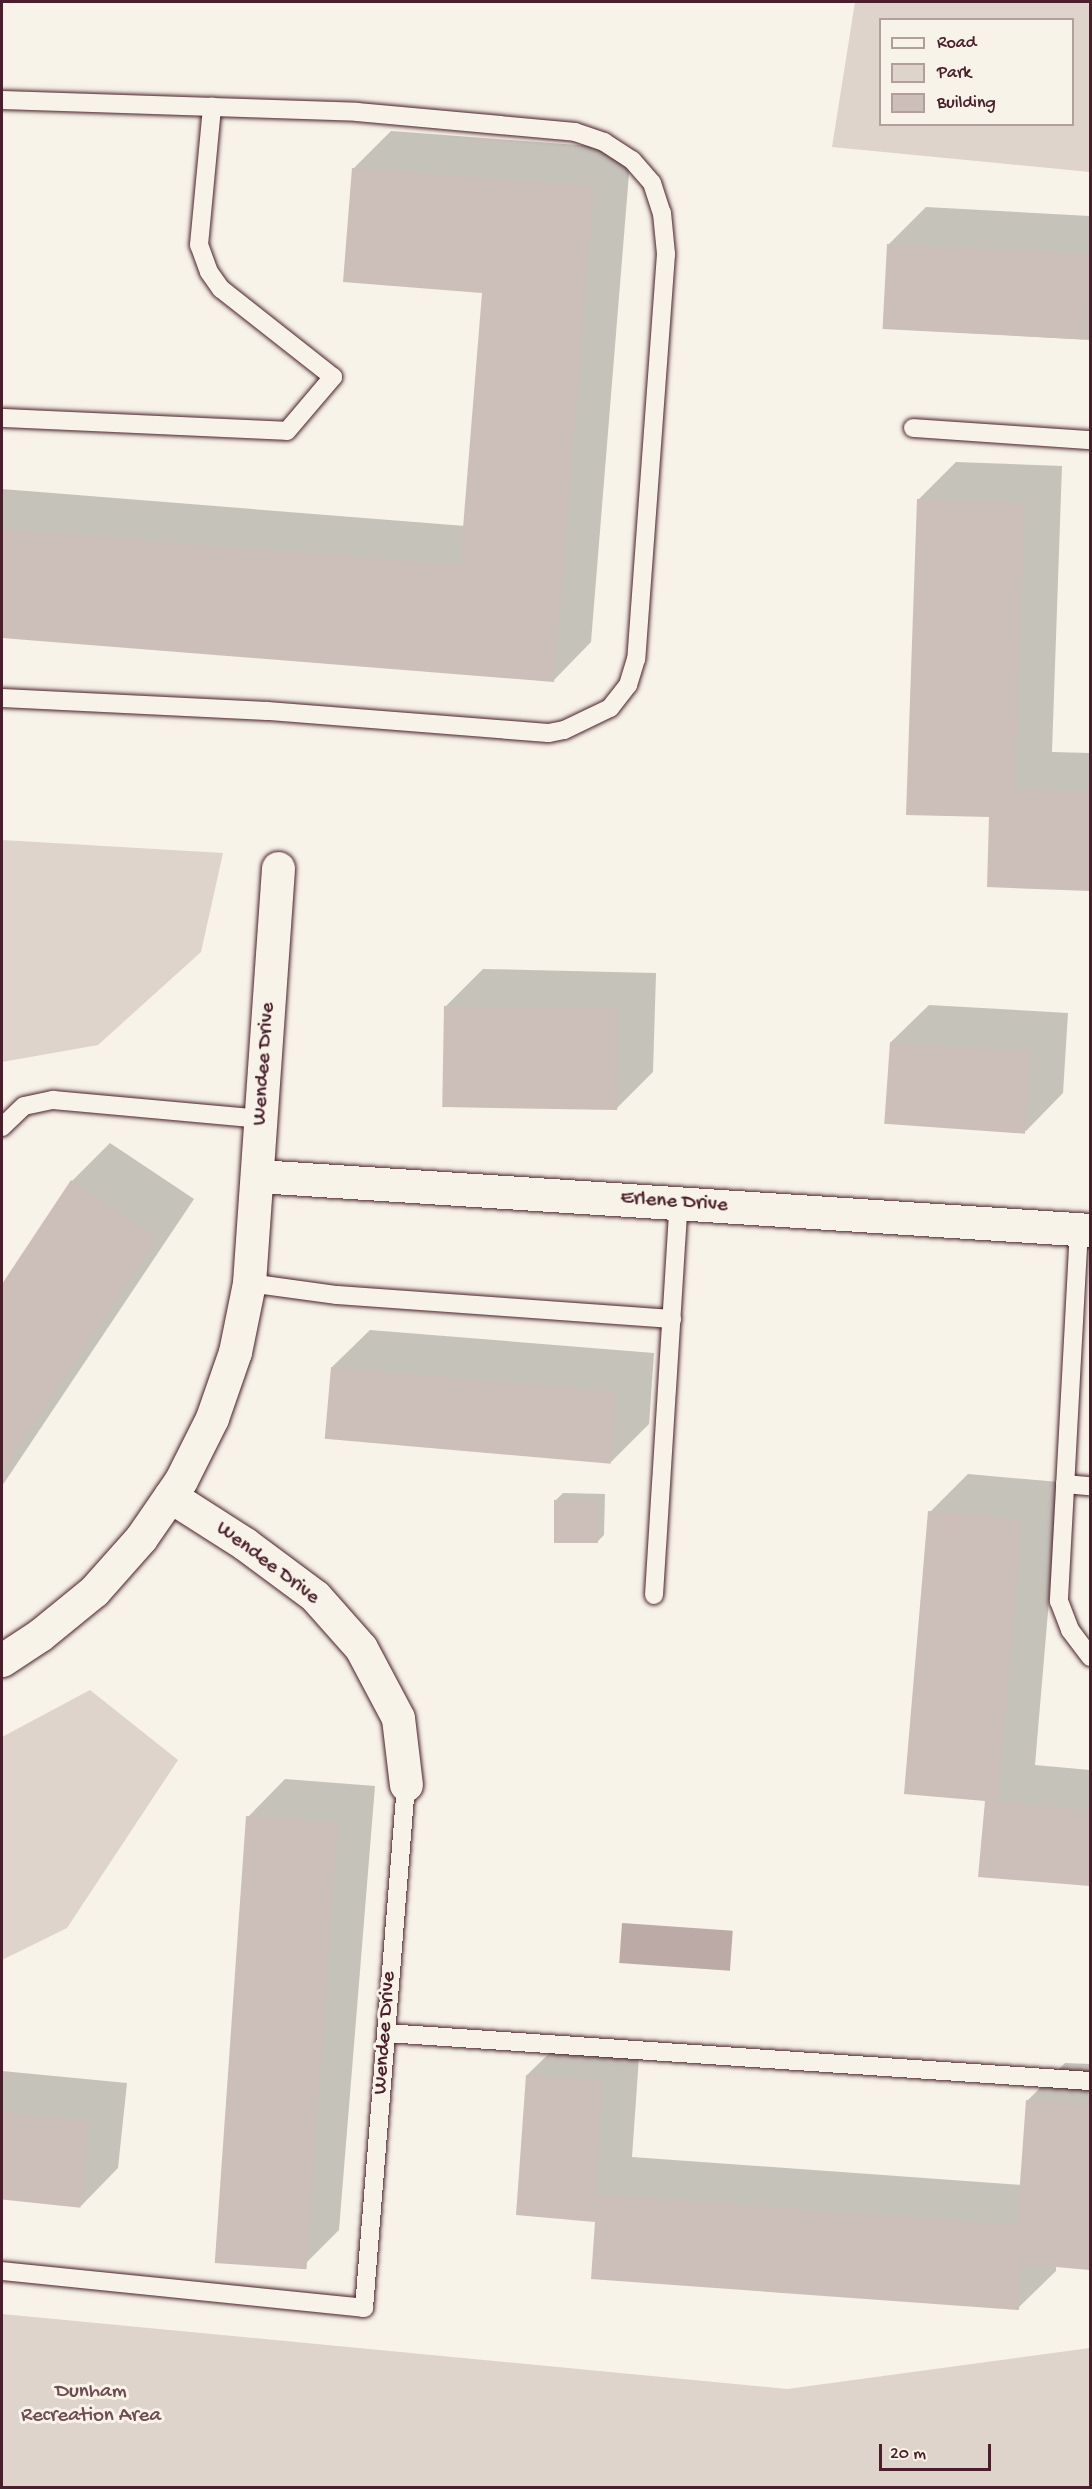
<!DOCTYPE html>
<html>
<head>
<meta charset="utf-8">
<style>
  body { margin:0 }
  #map { position:relative; width:1092px; height:2489px; overflow:hidden; background:#f7f3e8; font-family:"Gochi Hand",sans-serif }
  div>[style] { position:absolute }
  .green>* { inset:0; background:#ded4cc }
  .water>* { inset:0; background:#bcaaa7; transform-origin:0 0 }
  .shadow>* { inset:0; background:#0003 }
  .building>* { inset:0; background:#ccbfb9; transform-origin:0 0 }
  .roads { filter:drop-shadow(0 0 2px #4a1f2b) drop-shadow(0 0 2px #4a1f2b) }
  .lane>* { height:18px; margin:-9px; padding:0 9px; transform-origin:9px; border-radius:9px; background:#f7f3e8 }
  .street>* { height:33px; margin:-16.5px; padding:0 16.5px; transform-origin:16.5px; border-radius:16.5px; background:#f7f3e8 }
  span { translate:-50% -50%; white-space:nowrap; text-align:center; line-height:1.15; -webkit-text-stroke:6px #f7f3e8; paint-order:stroke }
  .street-label { font-size:21px; color:#4a1f2b }
  .park-label { font-size:21px; color:#6f4c53 }
  .frame { position:absolute; inset:0; border:3px solid #4a1f2b; pointer-events:none }
  .legend { position:absolute; left:879px; top:18px; width:195px; height:108px; box-sizing:border-box; background:#f7f3e8; border:2px solid #b29e9c; margin:0; padding:8px 10px; list-style:none; font-size:18px; color:#4a1f2b }
  .legend li { display:flex; align-items:center; gap:12px; height:30px }
  .legend b { width:30px; border:2px solid #b29e9c }
  .scale { position:absolute; left:879px; top:2444px; width:112px; height:27px; box-sizing:border-box; border:3px solid #4a1f2b; border-top:0; padding-left:8px; font-size:18px; line-height:21px; white-space:nowrap; color:#4a1f2b; -webkit-text-stroke:4px #f7f3e8; paint-order:stroke }
</style>
</head>
<body>
<div id="map">
  <div class="green">
    <div style="clip-path:polygon(evenodd,855px 2px,1090px 2px,1090px 172px,832px 147px,855px 2px,880px 20px,1072px 20px,1072px 124px,880px 124px,880px 20px)"></div>
    <div style="clip-path:polygon(2px 840px,223px 853px,201px 952px,98px 1045px,2px 1062px)"></div>
    <div style="clip-path:polygon(90px 1690px,178px 1760px,67px 1928px,2px 1960px,2px 1737px)"></div>
    <div style="clip-path:polygon(2px 2314px,787px 2389px,1090px 2348px,1090px 2487px,2px 2487px)"></div>
  </div>
  <div class="water">
    <div style="left:622px;top:1923px;width:111px;height:40px;rotate:4deg"></div>
  </div>
  <div class="shadow">
    <div style="clip-path:polygon(391px 131px,631px 149px,591px 642px,554px 680px,2px 637px,2px 489px,465px 526px,483px 292px,354px 168px)"></div>
    <div style="clip-path:polygon(926px 207px,1090px 216px,1090px 340px,883px 328px,888px 245px)"></div>
    <div style="clip-path:polygon(956px 462px,1062px 466px,1052px 752px,1090px 753px,1090px 889px,989px 885px,991px 816px,918px 500px)"></div>
    <div style="clip-path:polygon(483px 969px,656px 973px,653px 1072px,615px 1110px,446px 1006px)"></div>
    <div style="clip-path:polygon(929px 1005px,1068px 1013px,1063px 1093px,1026px 1131px,891px 1042px)"></div>
    <div style="clip-path:polygon(110px 1143px,194px 1199px,2px 1486px,2px 1287px,72px 1181px)"></div>
    <div style="clip-path:polygon(370px 1330px,654px 1353px,649px 1424px,611px 1462px,332px 1367px)"></div>
    <div style="clip-path:polygon(968px 1474px,1059px 1482px,1035px 1765px,1090px 1770px,1090px 1885px,980px 1875px,987px 1800px,930px 1512px)"></div>
    <div style="clip-path:polygon(563px 1493px,605px 1494px,604px 1535px,597px 1542px,556px 1500px)"></div>
    <div style="clip-path:polygon(285px 1779px,375px 1786px,339px 2230px,301px 2268px,248px 1817px)"></div>
    <div style="clip-path:polygon(565px 2038px,640px 2043px,632px 2157px,1022px 2185px,1028px 2100px,1065px 2063px,1090px 2064px,1090px 2268px,1056px 2266px,1056px 2271px,1018px 2308px,597px 2220px,527px 2075px)"></div>
    <div style="clip-path:polygon(2px 2071px,127px 2083px,118px 2168px,81px 2206px,2px 2198px)"></div>
  </div>
  <div class="building">
    <div style="clip-path:polygon(352px 168px,594px 186px,554px 682px,2px 638px,2px 529px,460px 565px,482px 293px,343px 282px)"></div>
    <div style="left:887px;top:244px;width:203px;height:85px;rotate:3deg"></div>
    <div style="clip-path:polygon(917px 499px,1025px 503px,1015px 789px,1090px 792px,1090px 891px,987px 887px,989px 817px,906px 815px)"></div>
    <div style="left:444px;top:1006px;width:175px;height:101px;rotate:1deg"></div>
    <div style="left:890px;top:1042px;width:141px;height:82px;rotate:4deg"></div>
    <div style="clip-path:polygon(71px 1180px,157px 1237px,2px 1470px,2px 1284px)"></div>
    <div style="left:331px;top:1367px;width:287px;height:72px;rotate:5deg"></div>
    <div style="left:554px;top:1500px;width:44px;height:43px"></div>
    <div style="clip-path:polygon(928px 1511px,1022px 1520px,998px 1802px,1090px 1810px,1090px 1886px,978px 1877px,985px 1801px,904px 1794px)"></div>
    <div style="left:246px;top:1816px;width:92px;height:448px;rotate:4deg"></div>
    <div style="clip-path:polygon(526px 2075px,603px 2080px,595px 2194px,1017px 2225px,1026px 2100px,1090px 2104px,1090px 2270px,1021px 2264px,1019px 2310px,591px 2279px,595px 2222px,516px 2215px)"></div>
    <div style="left:2px;top:2112px;width:88px;height:87px;rotate:6deg"></div>
  </div>
  <div class="roads">
    <div class="lane">
      <div style="left:2px;top:100px;width:355px;rotate:1.9deg"></div>
      <div style="left:357px;top:112px;width:219px;rotate:5.2deg"></div>
      <div style="left:575px;top:132px;width:31px;rotate:19deg"></div>
      <div style="left:604px;top:142px;width:33px;rotate:33deg"></div>
      <div style="left:632px;top:160px;width:30px;rotate:49deg"></div>
      <div style="left:652px;top:183px;width:32px;rotate:72deg"></div>
      <div style="left:662px;top:213px;width:41px;rotate:84.4deg"></div>
      <div style="left:666px;top:254px;width:406px;rotate:94.2deg"></div>
      <div style="left:636px;top:659px;width:27px;rotate:107deg"></div>
      <div style="left:628px;top:685px;width:29px;rotate:128deg"></div>
      <div style="left:610px;top:708px;width:51px;rotate:154.4deg"></div>
      <div style="left:564px;top:730px;width:16px;rotate:169deg"></div>
      <div style="left:548px;top:733px;width:282px;rotate:-175.5deg"></div>
      <div style="left:267px;top:711px;width:265px;rotate:-177.2deg"></div>
      <div style="left:2px;top:418px;width:285px;rotate:2.6deg"></div>
      <div style="left:287px;top:431px;width:71px;rotate:-49.6deg"></div>
      <div style="left:333px;top:377px;width:142px;rotate:-141.8deg"></div>
      <div style="left:221px;top:289px;width:21px;rotate:-125deg"></div>
      <div style="left:209px;top:272px;width:29px;rotate:-110deg"></div>
      <div style="left:199px;top:245px;width:139px;rotate:-84.6deg"></div>
      <div style="left:913px;top:428px;width:177px;rotate:3.9deg"></div>
      <div style="left:2px;top:1127px;width:30px;rotate:-44deg"></div>
      <div style="left:24px;top:1106px;width:30px;rotate:-12deg"></div>
      <div style="left:53px;top:1100px;width:210px;rotate:5.2deg"></div>
      <div style="left:1079px;top:1229px;width:373px;rotate:93.1deg"></div>
      <div style="left:1059px;top:1601px;width:31px;rotate:69deg"></div>
      <div style="left:1070px;top:1630px;width:34px;rotate:53deg"></div>
      <div style="left:249px;top:1283px;width:89px;rotate:7.8deg"></div>
      <div style="left:337px;top:1295px;width:336px;rotate:4.1deg"></div>
      <div style="left:1065px;top:1484px;width:25px;rotate:5deg"></div>
      <div style="left:654px;top:1595px;width:393px;rotate:-86.4deg"></div>
      <div style="left:386px;top:2033px;width:706px;rotate:3.9deg"></div>
      <div style="left:2px;top:2271px;width:364px;rotate:5.8deg"></div>
      <div style="left:364px;top:2308px;width:525px;rotate:-85.41deg"></div>
    </div>
    <div class="street">
      <div style="left:258px;top:1176px;width:834px;rotate:3.71deg"></div>
      <div style="left:170px;top:1496px;width:89px;rotate:32.6deg"></div>
      <div style="left:245px;top:1544px;width:87px;rotate:36.6deg"></div>
      <div style="left:315px;top:1596px;width:69px;rotate:48.5deg"></div>
      <div style="left:361px;top:1648px;width:79px;rotate:62.1deg"></div>
      <div style="left:398px;top:1718px;width:67px;rotate:83.2deg"></div>
      <div style="left:2px;top:1660px;width:45px;rotate:-33.3deg"></div>
      <div style="left:40px;top:1635px;width:70px;rotate:-39.2deg"></div>
      <div style="left:94px;top:1591px;width:71px;rotate:-48.4deg"></div>
      <div style="left:141px;top:1538px;width:70px;rotate:-55.4deg"></div>
      <div style="left:181px;top:1480px;width:69px;rotate:-63.4deg"></div>
      <div style="left:212px;top:1418px;width:70px;rotate:-70.8deg"></div>
      <div style="left:235px;top:1352px;width:70px;rotate:-78.5deg"></div>
      <div style="left:249px;top:1283px;width:416px;rotate:-86deg"></div>
    </div>
  </div>
  <div class="street-label">
    <span style="left:265px;top:1064px;rotate:-86deg">Wendee Drive</span>
    <span style="left:674px;top:1203px;rotate:4deg">Erlene Drive</span>
    <span style="left:267px;top:1564px;rotate:37deg">Wendee Drive</span>
    <span style="left:386px;top:2033px;rotate:-86deg">Wendee Drive</span>
  </div>
  <div class="park-label">
    <span style="left:91px;top:2405px">Dunham<br>Recreation Area</span>
  </div>
  <div class="frame"></div>
  <ul class="legend">
  <li><b style="height:8px;background:#f7f3e8"></b>Road</li>
  <li><b style="height:16px;background:#ded4cc"></b>Park</li>
  <li><b style="height:16px;background:#ccbfb9"></b>Building</li>
  </ul>
  <div class="scale">20 m</div>
</div>
</body>
</html>
